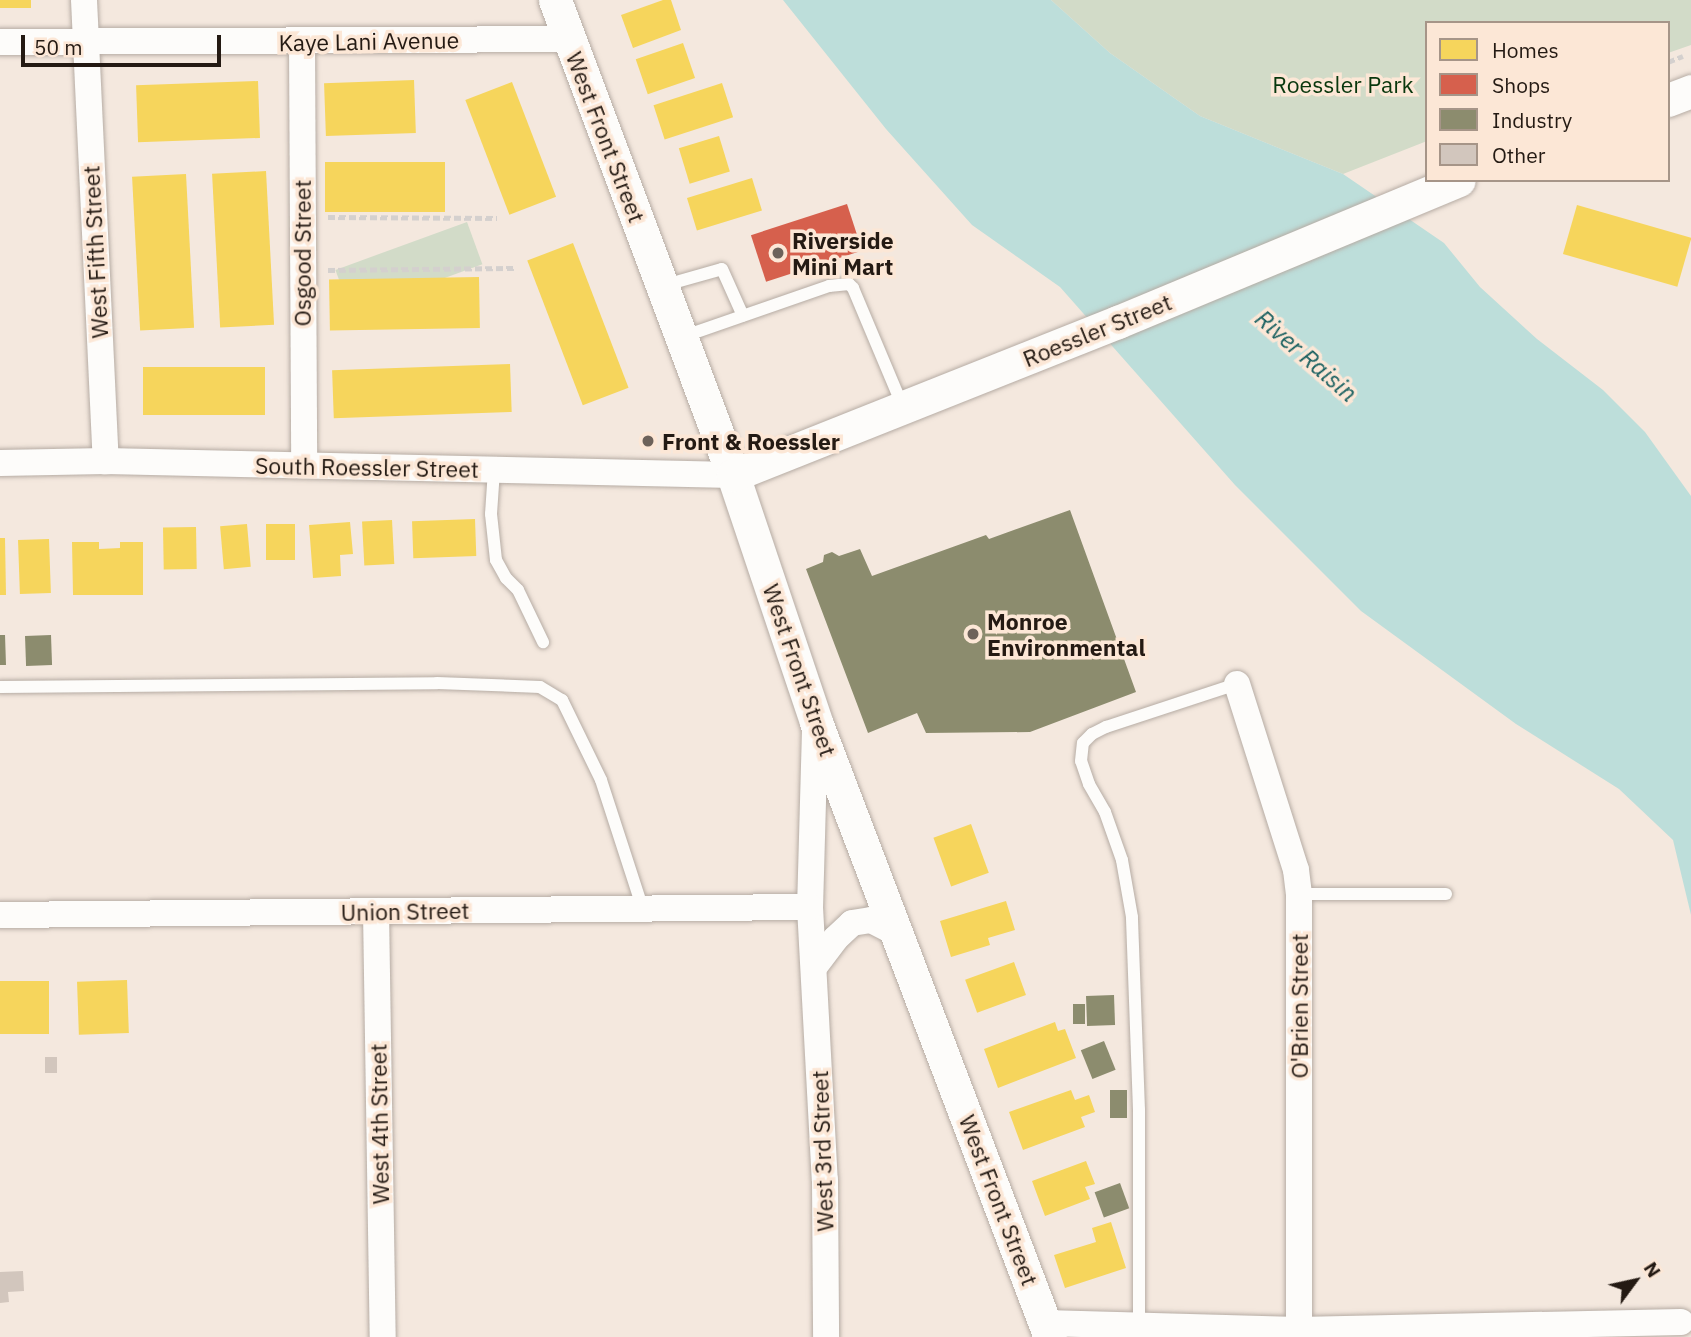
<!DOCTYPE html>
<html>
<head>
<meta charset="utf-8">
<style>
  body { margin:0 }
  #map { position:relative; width:1691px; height:1337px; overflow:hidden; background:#f4e8de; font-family:"IBM Plex Sans",sans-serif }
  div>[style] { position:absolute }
  .green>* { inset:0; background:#d2dbc8; transform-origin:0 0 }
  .water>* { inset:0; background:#bddeda }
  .homes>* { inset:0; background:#f6d55c; transform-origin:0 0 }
  .shops>* { inset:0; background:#d6604d; transform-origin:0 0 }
  .industry>* { inset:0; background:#8c8c6e; transform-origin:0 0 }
  .building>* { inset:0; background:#d2c6bd; transform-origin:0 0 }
  .path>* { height:4.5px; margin-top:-2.25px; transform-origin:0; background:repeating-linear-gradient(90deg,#d4d0ce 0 7px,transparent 0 10.5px) }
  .roads { filter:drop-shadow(0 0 2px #b6aca4) drop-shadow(0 0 2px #b6aca4) }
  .service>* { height:12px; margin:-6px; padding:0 6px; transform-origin:6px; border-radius:6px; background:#fdfcfa }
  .minor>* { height:26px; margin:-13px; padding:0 13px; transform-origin:13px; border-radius:13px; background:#fdfcfa }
  .tertiary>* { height:33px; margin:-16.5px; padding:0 16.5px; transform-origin:16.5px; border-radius:16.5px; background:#fdfcfa }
  .dots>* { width:19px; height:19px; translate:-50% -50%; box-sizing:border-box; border:4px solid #fce7d6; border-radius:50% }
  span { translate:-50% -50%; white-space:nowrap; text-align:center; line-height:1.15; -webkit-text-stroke:7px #fce7d6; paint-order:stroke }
  .street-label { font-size:23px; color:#241a13 }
  .park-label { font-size:23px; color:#09370d }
  .poi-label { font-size:23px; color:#241a13; font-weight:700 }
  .left { translate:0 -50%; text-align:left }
  .water-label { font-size:24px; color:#196060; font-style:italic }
  .legend { position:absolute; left:1425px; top:21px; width:245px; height:161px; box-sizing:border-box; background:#fce7d6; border:2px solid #a69588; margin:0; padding:9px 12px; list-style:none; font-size:21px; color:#241a13 }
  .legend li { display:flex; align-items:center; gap:14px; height:35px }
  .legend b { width:35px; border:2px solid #a69588 }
  .north { position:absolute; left:1600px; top:1246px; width:70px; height:70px; -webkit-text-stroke:5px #fce7d6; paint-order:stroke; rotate:57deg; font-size:19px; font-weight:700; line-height:28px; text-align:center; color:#241a13 }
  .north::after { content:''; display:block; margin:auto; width:24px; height:32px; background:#241a13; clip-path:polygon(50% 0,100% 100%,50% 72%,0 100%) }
  .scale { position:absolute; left:21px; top:35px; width:200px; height:32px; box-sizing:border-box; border:4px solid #241a13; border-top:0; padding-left:9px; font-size:21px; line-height:24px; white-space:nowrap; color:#241a13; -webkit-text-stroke:5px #fce7d6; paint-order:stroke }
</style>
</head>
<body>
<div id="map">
  <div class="green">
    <div style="clip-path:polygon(1051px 0,1691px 0,1691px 45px,1668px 53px,1668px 23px,1427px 23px,1427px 141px,1343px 174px,1200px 116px,1110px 53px)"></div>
    <div style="left:467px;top:222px;width:45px;height:140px;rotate:70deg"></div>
  </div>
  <div class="water">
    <div style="clip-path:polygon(783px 0,1051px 0,1110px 53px,1200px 116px,1343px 174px,1444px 243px,1480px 287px,1537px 339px,1603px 390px,1645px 432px,1691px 496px,1691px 915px,1673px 840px,1619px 789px,1516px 724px,1361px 611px,1235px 485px,1060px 287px,972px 225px,886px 129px)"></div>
  </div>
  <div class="homes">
    <div style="left:0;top:0;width:31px;height:8px"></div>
    <div style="clip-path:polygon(663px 0,671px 0,681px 30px,633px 48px,621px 15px)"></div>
    <div style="left:683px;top:43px;width:37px;height:50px;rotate:71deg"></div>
    <div style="left:414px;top:80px;width:53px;height:90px;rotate:88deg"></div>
    <div style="left:258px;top:81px;width:57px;height:122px;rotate:88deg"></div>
    <div style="left:512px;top:82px;width:123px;height:50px;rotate:69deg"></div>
    <div style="left:722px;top:83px;width:36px;height:72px;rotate:72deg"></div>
    <div style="left:719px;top:136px;width:37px;height:42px;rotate:73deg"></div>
    <div style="left:445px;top:162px;width:50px;height:120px;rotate:90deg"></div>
    <div style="left:266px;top:171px;width:154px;height:54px;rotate:87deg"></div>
    <div style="left:186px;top:174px;width:154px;height:54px;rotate:87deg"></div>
    <div style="left:752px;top:178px;width:34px;height:68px;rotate:73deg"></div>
    <div style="left:1577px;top:205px;width:119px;height:51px;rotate:16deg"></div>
    <div style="left:573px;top:243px;width:155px;height:49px;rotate:69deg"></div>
    <div style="left:479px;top:277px;width:51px;height:150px;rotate:89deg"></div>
    <div style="left:510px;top:364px;width:48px;height:178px;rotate:88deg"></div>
    <div style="left:143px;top:367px;width:122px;height:48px"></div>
    <div style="left:475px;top:519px;width:37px;height:63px;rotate:88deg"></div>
    <div style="left:392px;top:520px;width:44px;height:30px;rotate:87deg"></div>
    <div style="clip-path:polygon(350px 522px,353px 554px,340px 555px,341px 576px,313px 578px,309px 525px)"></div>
    <div style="left:247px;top:524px;width:43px;height:27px;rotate:85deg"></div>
    <div style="left:266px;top:524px;width:29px;height:36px"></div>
    <div style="left:196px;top:527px;width:42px;height:33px;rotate:89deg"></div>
    <div style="clip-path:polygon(0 538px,5px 538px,6px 595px,0 595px)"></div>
    <div style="left:49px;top:539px;width:54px;height:31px;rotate:88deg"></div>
    <div style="clip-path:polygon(72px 542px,99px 542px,99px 549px,120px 548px,120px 542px,143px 542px,143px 595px,73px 595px)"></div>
    <div style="left:971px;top:824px;width:52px;height:40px;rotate:70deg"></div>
    <div style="clip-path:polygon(1006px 901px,1015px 930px,988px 938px,990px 945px,951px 957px,940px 921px)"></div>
    <div style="left:1014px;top:962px;width:35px;height:52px;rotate:70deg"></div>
    <div style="left:127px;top:980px;width:53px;height:50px;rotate:88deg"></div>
    <div style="left:49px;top:981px;width:53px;height:49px;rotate:90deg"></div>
    <div style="clip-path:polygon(1055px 1022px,1058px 1031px,1065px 1029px,1076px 1058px,998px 1088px,984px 1049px)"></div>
    <div style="clip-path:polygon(1071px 1090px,1075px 1100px,1089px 1095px,1095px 1112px,1081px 1117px,1085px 1127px,1023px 1150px,1009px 1112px)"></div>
    <div style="clip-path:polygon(1086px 1161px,1095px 1184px,1085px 1187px,1090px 1199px,1045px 1216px,1032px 1181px)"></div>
    <div style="clip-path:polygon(1111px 1222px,1126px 1268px,1065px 1288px,1054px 1255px,1096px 1242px,1092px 1228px)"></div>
  </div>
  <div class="shops">
    <div style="left:847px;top:204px;width:49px;height:101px;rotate:72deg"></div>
  </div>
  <div class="industry">
    <div style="clip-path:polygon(1070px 510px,1136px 692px,1030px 732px,926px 733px,917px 713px,868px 733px,806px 569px,823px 562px,824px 555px,832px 552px,839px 556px,860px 549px,872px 576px,986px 535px,989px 539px)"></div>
    <div style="clip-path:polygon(0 635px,5px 635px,6px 665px,0 665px)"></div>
    <div style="left:51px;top:635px;width:30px;height:26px;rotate:88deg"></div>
    <div style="left:1114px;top:995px;width:30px;height:28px;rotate:88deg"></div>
    <div style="left:1073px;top:1004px;width:12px;height:20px"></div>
    <div style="left:1104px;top:1041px;width:31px;height:25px;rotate:68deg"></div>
    <div style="left:1110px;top:1090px;width:17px;height:28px"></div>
    <div style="left:1120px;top:1183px;width:27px;height:27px;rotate:70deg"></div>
  </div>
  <div class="building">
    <div style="left:45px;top:1057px;width:12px;height:16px"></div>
    <div style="clip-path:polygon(23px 1271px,24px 1291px,8px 1292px,9px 1302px,0 1303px,0 1272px)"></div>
  </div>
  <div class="path">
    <div style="left:1668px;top:62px;width:16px;rotate:-22deg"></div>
    <div style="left:328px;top:217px;width:169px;rotate:0.3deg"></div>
    <div style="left:328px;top:270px;width:187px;rotate:-0.6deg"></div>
  </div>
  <div class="roads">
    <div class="service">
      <div style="left:662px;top:286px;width:62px;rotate:-15.8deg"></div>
      <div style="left:722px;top:269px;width:51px;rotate:65.9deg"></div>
      <div style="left:682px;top:337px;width:156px;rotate:-19.1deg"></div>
      <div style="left:829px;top:286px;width:20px;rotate:-6deg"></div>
      <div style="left:849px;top:284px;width:6px;rotate:45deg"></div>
      <div style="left:853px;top:288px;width:129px;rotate:67.2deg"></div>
      <div style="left:494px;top:470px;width:44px;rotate:93.9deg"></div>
      <div style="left:491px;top:514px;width:46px;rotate:83.8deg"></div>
      <div style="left:496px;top:560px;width:21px;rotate:61deg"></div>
      <div style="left:506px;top:578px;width:17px;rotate:45deg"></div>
      <div style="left:518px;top:590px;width:58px;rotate:64.3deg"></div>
      <div style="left:0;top:687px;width:437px;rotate:-0.5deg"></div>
      <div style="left:437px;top:683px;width:103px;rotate:2.2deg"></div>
      <div style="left:540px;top:687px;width:26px;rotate:31deg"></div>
      <div style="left:562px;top:700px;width:89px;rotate:64deg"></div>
      <div style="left:601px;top:780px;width:136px;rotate:72deg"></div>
      <div style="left:1299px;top:894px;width:147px"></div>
      <div style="left:1139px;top:1326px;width:216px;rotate:-90deg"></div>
      <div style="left:1139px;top:1110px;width:193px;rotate:-92.1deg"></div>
      <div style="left:1132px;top:917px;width:58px;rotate:-100deg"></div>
      <div style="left:1122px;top:860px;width:51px;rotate:-109.5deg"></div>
      <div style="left:1105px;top:812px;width:32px;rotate:-120deg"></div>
      <div style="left:1089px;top:784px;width:24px;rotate:-109deg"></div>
      <div style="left:1081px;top:761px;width:18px;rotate:-84deg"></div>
      <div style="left:1083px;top:743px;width:13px;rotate:-45deg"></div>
      <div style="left:1092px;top:734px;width:16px;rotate:-27deg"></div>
      <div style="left:1106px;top:727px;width:138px;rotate:-18.2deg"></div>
    </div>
    <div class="minor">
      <div style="left:84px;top:0;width:462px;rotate:87.3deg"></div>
      <div style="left:302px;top:41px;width:424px;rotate:89.7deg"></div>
      <div style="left:0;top:42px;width:569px;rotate:-0.3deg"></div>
      <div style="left:0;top:463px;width:106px;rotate:-1.1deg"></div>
      <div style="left:106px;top:461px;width:627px;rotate:1.28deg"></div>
      <div style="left:1237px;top:684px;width:195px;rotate:72.4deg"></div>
      <div style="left:1296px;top:870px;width:24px;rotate:83deg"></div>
      <div style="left:1299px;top:894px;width:443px;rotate:90deg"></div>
      <div style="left:815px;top:730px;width:177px;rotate:91.6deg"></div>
      <div style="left:810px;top:907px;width:273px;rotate:86.9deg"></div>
      <div style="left:825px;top:1180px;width:157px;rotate:89.6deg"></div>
      <div style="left:376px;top:911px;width:426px;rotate:89.1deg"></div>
      <div style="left:0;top:915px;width:810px;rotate:-0.57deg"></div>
      <div style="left:815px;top:966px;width:34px;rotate:-53deg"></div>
      <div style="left:835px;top:939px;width:23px;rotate:-43deg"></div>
      <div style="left:852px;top:923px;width:19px;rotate:-9deg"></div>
      <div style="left:871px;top:920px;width:29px;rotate:27deg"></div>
      <div style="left:1045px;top:1323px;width:253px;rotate:1.6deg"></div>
      <div style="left:1298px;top:1330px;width:383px;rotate:-1.2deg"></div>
    </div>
    <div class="tertiary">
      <div style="left:555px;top:0;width:507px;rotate:69.46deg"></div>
      <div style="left:733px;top:475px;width:261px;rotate:71.4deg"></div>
      <div style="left:816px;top:722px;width:658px;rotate:69.17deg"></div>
      <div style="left:1668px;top:100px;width:25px;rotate:-21deg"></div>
      <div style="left:733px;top:475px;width:414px;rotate:-21.7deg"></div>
      <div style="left:1118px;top:322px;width:369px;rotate:-22.6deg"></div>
    </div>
  </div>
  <div class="dots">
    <div style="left:778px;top:253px;background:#6d625a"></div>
    <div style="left:648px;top:441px;background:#6d625a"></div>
    <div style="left:973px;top:634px;background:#6d625a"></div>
  </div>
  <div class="street-label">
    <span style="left:369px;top:41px;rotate:-1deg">Kaye Lani Avenue</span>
    <span style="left:606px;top:137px;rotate:69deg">West Front Street</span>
    <span style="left:95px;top:252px;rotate:-93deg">West Fifth Street</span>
    <span style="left:302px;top:253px;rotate:-90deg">Osgood Street</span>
    <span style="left:1097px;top:330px;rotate:-22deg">Roessler Street</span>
    <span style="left:367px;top:467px;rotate:1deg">South Roessler Street</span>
    <span style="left:800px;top:670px;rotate:71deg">West Front Street</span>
    <span style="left:405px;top:911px;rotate:-1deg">Union Street</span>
    <span style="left:1299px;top:1006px;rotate:-90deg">O'Brien Street</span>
    <span style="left:379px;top:1124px;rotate:-91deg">West 4th Street</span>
    <span style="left:822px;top:1151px;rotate:-92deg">West 3rd Street</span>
    <span style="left:999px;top:1200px;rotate:69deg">West Front Street</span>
  </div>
  <div class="park-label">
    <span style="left:1343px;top:84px">Roessler Park</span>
  </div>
  <div class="poi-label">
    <span class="left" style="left:792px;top:253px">Riverside<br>Mini Mart</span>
    <span class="left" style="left:662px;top:441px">Front &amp; Roessler</span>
    <span class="left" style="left:987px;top:634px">Monroe<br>Environmental</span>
  </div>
  <div class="water-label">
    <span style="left:1306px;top:356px;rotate:41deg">River Raisin</span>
  </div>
  <ul class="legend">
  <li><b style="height:19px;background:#f6d55c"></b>Homes</li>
  <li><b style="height:19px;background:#d6604d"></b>Shops</li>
  <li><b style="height:19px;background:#8c8c6e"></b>Industry</li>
  <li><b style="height:19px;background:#d2c6bd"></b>Other</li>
  </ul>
  <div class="north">N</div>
  <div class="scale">50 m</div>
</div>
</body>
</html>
